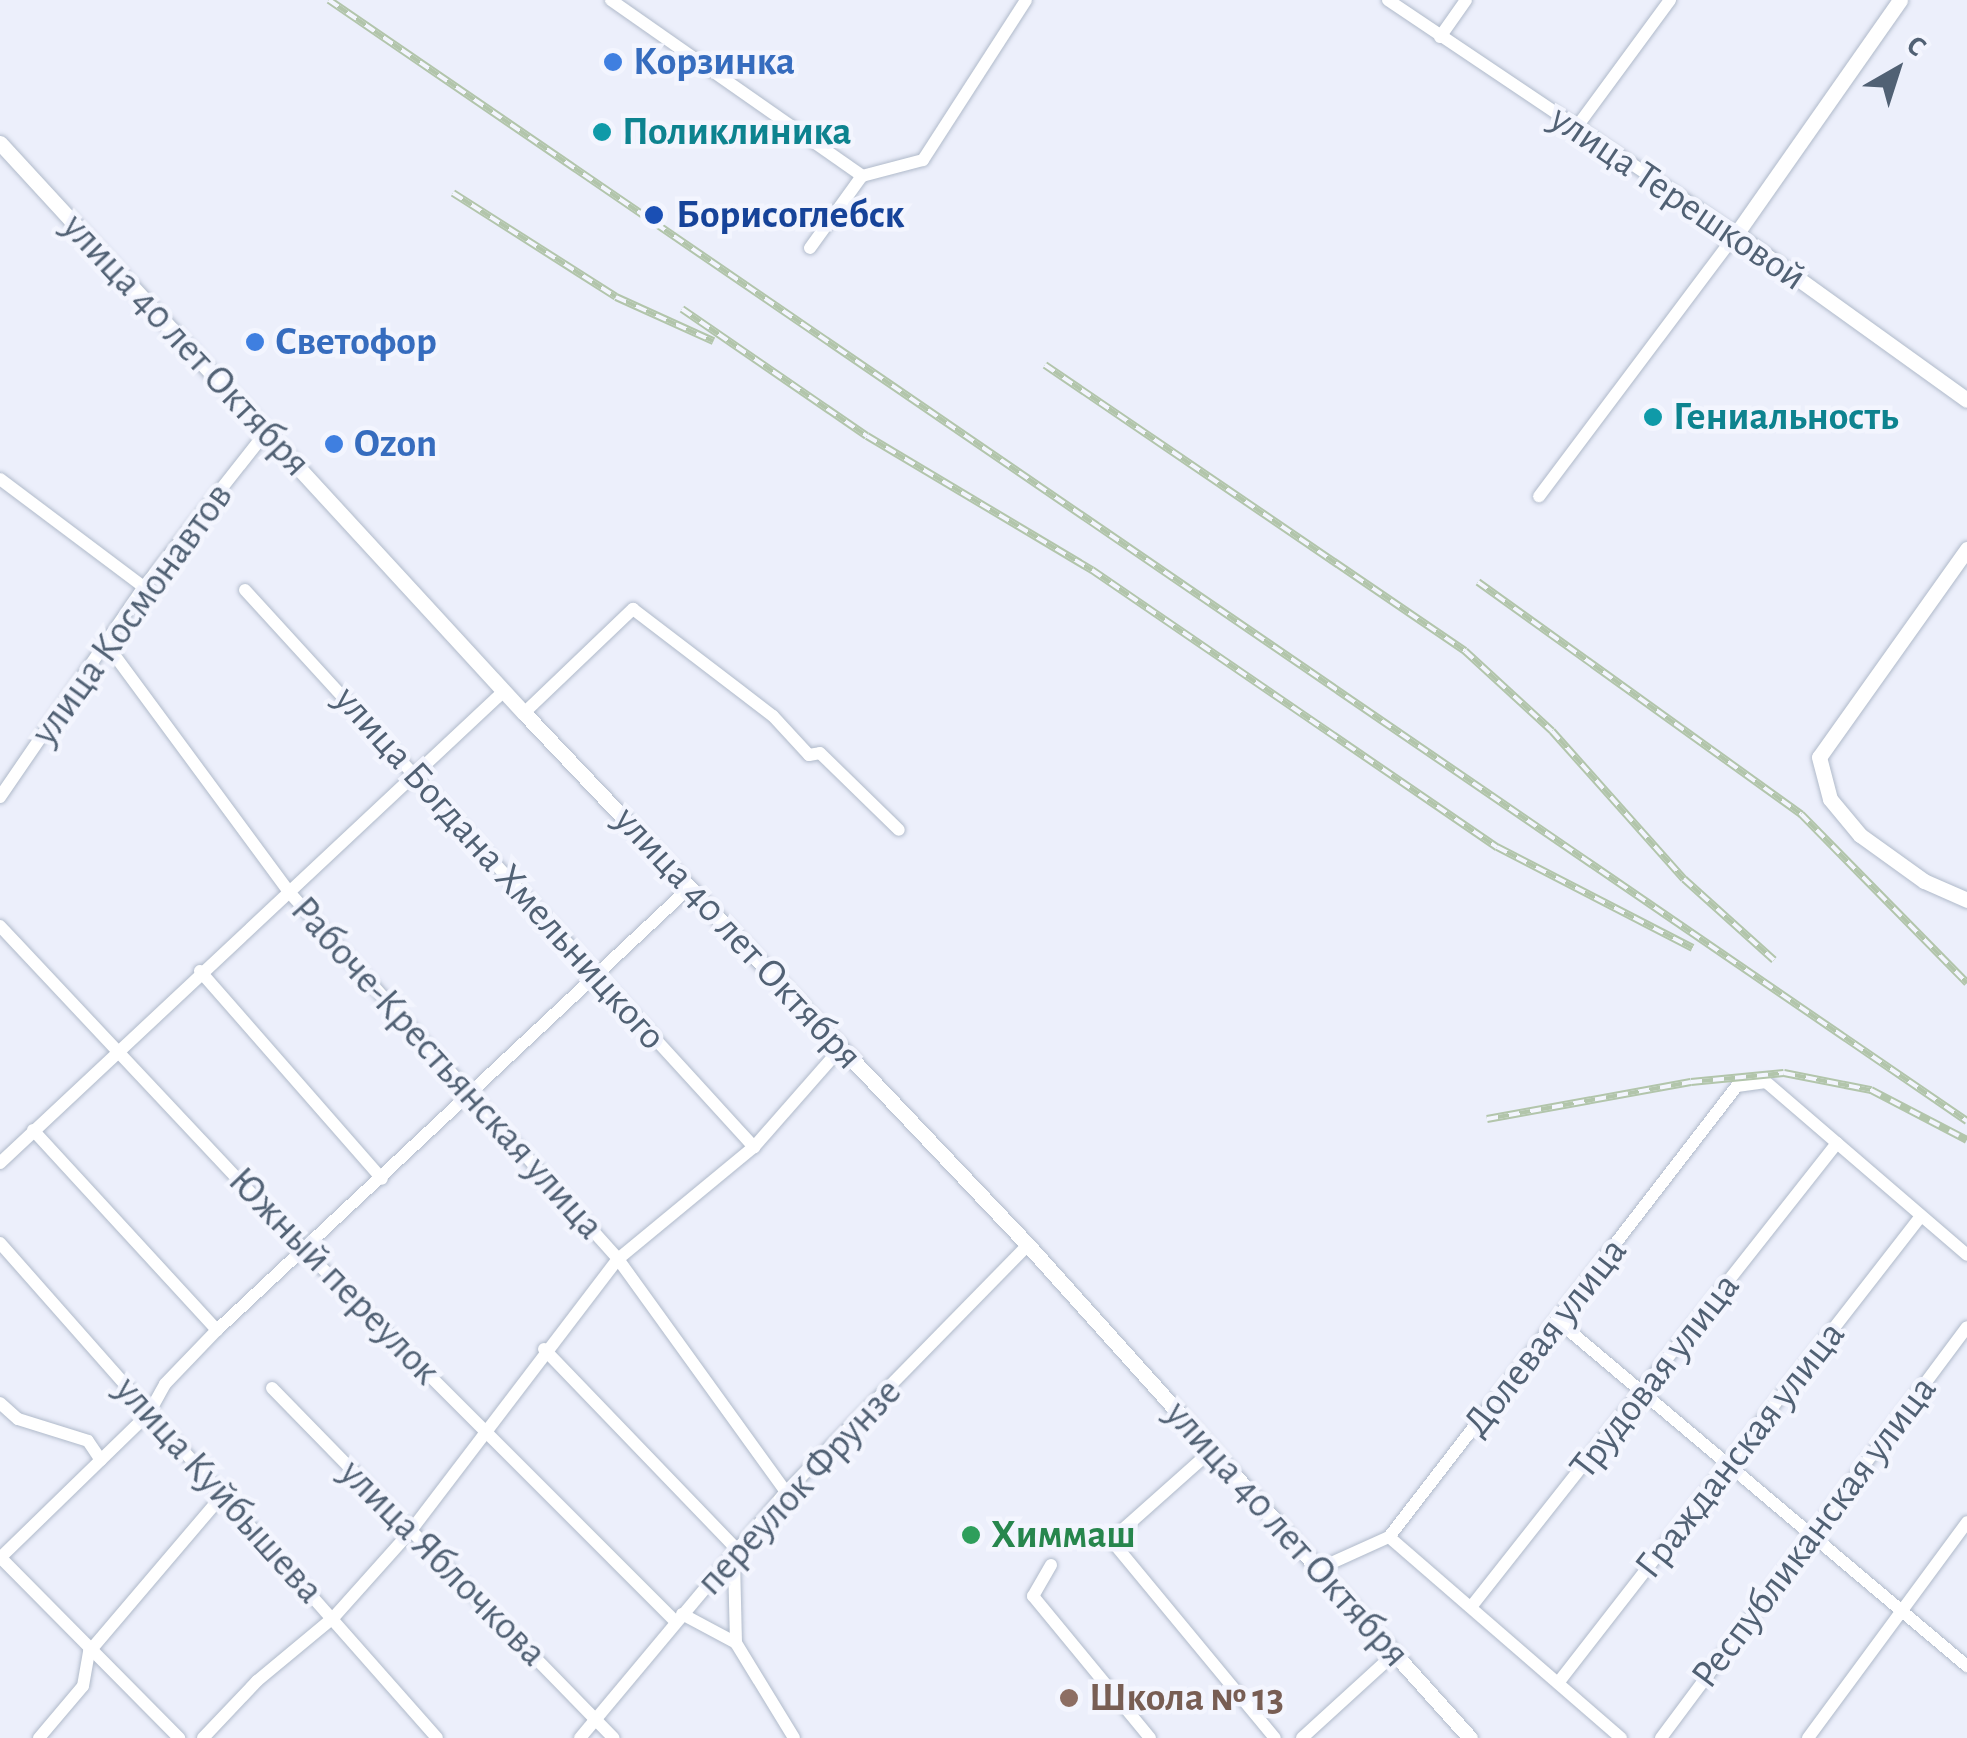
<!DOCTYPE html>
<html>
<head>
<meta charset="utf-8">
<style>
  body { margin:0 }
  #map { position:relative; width:1967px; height:1738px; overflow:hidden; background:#eceffb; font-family:"Alegreya Sans",sans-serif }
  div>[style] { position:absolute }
  .roads { filter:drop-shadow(0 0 2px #b0baca) drop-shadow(0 0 2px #b0baca) }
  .minor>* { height:12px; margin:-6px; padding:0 6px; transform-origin:6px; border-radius:6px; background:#fff }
  .tertiary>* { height:15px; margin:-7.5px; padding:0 7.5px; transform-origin:7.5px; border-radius:7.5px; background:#fff }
  .rail>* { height:8px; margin-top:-4px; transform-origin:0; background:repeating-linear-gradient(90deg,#f3f5fe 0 11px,#b2c5ab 0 22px); box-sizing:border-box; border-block:2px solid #b2c5ab }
  .dots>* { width:28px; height:28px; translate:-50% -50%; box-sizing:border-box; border:5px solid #f3f5fe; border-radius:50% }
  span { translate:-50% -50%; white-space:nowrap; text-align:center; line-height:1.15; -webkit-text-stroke:9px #f3f5fe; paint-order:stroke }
  .shop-label { font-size:40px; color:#366cbe; font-weight:700 }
  .left { translate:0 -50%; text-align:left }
  .culture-label { font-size:40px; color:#0d838f; font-weight:700 }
  .street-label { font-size:40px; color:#516174 }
  .transit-label { font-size:40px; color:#164399; font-weight:700 }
  .leisure-label { font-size:40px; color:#27864d; font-weight:700 }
  .education-label { font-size:40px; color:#785e54; font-weight:700 }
  .north { position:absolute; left:1847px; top:20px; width:100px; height:100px; -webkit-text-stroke:8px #f3f5fe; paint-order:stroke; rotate:39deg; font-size:28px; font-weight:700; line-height:40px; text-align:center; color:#516174 }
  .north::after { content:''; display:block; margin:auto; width:35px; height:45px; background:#516174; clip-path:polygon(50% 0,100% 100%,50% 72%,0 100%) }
</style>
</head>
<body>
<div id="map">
  <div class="roads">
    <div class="minor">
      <div style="left:611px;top:0;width:307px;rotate:35deg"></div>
      <div style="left:1388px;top:0;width:419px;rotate:33.9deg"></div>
      <div style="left:1736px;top:234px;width:328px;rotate:126.9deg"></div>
      <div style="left:1440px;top:37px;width:45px;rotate:-54.9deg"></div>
      <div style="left:1576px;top:128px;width:159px;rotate:-53.7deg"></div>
      <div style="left:810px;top:248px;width:89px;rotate:-54.2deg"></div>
      <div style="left:862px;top:176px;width:63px;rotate:-14.7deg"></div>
      <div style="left:923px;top:160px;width:190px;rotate:-57.2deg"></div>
      <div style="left:0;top:479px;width:180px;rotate:36.9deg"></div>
      <div style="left:245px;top:590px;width:755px;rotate:47.58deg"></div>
      <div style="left:107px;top:645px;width:307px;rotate:53.6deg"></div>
      <div style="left:289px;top:892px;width:493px;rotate:48.1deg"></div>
      <div style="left:618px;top:1259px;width:287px;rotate:54.2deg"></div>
      <div style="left:524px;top:713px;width:151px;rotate:-43.7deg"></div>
      <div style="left:633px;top:609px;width:176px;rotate:37.4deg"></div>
      <div style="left:773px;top:716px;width:53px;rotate:47.3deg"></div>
      <div style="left:809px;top:755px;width:11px;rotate:-10deg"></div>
      <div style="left:820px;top:753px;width:110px;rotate:44.3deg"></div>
      <div style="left:0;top:797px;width:255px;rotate:-55.6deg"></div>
      <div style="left:144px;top:587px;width:197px;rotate:-51.8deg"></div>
      <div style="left:0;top:926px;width:443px;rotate:46.8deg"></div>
      <div style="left:303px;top:1249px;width:526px;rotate:45deg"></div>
      <div style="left:200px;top:971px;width:276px;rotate:48.8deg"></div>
      <div style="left:33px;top:1130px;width:272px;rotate:47.4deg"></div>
      <div style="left:0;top:1163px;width:691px;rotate:-43.12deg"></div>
      <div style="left:0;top:1243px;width:660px;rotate:48.56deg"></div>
      <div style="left:1559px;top:1322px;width:534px;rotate:40.14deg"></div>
      <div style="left:544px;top:1349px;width:283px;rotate:46.1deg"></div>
      <div style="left:272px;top:1388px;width:489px;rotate:45.7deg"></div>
      <div style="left:0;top:1403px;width:24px;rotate:42deg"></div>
      <div style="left:18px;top:1419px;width:73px;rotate:17.4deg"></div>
      <div style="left:88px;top:1441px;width:23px;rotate:56deg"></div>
      <div style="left:1212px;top:1450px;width:135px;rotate:138.3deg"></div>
      <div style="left:1111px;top:1540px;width:257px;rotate:50.4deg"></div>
      <div style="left:1389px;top:1537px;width:307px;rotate:40.9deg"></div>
      <div style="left:0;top:1557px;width:255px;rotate:45.3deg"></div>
      <div style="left:0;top:1558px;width:208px;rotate:-44.2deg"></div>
      <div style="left:149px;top:1413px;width:33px;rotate:-61deg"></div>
      <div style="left:165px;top:1384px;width:75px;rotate:-46.1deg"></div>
      <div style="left:217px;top:1330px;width:648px;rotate:-43.12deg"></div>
      <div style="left:734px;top:1561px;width:82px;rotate:88.6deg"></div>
      <div style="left:736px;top:1643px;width:111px;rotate:58.6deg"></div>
      <div style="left:1051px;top:1565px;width:36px;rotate:120deg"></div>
      <div style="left:1033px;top:1596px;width:184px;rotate:50.5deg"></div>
      <div style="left:1318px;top:1569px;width:78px;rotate:-24.3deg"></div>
      <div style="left:1389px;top:1537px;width:570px;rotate:-52.35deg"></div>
      <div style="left:1737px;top:1086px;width:29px;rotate:-8deg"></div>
      <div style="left:1766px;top:1082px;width:265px;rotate:40.7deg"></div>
      <div style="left:1471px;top:1607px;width:591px;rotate:-51.73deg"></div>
      <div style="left:682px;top:1614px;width:61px;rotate:28.2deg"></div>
      <div style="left:1558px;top:1683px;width:591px;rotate:-52.14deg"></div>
      <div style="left:39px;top:1738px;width:68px;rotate:-49.8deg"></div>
      <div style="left:83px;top:1686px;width:35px;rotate:-80deg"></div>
      <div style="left:89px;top:1652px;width:205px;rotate:-49.6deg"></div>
      <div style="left:203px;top:1738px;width:79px;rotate:-46.5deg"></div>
      <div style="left:257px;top:1681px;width:100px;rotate:-39.7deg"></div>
      <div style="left:334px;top:1617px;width:113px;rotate:-48.2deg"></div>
      <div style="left:409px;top:1533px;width:345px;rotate:-52.7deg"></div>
      <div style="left:618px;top:1259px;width:176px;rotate:-39.5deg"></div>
      <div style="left:754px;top:1147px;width:133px;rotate:-48.7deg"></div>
      <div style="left:580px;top:1738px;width:321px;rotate:-50.1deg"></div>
      <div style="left:786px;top:1492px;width:346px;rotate:-45.6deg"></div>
      <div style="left:1302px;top:1738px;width:125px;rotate:-42.4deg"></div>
      <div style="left:1661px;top:1738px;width:512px;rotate:-53.33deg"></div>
      <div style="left:1808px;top:1738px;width:268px;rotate:-53.6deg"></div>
    </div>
    <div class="tertiary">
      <div style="left:1900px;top:0;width:286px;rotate:125deg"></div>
      <div style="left:1736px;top:234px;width:284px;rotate:35.7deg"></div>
      <div style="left:0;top:143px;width:774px;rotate:47.41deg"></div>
      <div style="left:524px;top:713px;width:733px;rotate:46.55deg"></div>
      <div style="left:1028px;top:1245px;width:662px;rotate:48.12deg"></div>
      <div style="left:1967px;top:549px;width:255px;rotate:125.4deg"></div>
      <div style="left:1819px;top:757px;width:43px;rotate:75.3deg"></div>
      <div style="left:1830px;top:799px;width:47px;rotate:50.2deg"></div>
      <div style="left:1860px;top:835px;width:79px;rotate:35.7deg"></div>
      <div style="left:1924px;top:881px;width:47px;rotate:23.8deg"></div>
    </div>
  </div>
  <div class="rail">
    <div style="left:329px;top:0;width:1985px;rotate:34.39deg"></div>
    <div style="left:453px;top:193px;width:193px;rotate:32.5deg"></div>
    <div style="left:616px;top:297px;width:107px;rotate:24.4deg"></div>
    <div style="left:682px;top:309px;width:224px;rotate:34.5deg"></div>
    <div style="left:867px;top:436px;width:262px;rotate:30.8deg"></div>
    <div style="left:1092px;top:570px;width:491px;rotate:34.4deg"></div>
    <div style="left:1497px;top:847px;width:220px;rotate:27.3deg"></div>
    <div style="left:1045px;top:365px;width:508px;rotate:34.25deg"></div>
    <div style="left:1465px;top:651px;width:118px;rotate:42.6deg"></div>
    <div style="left:1552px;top:731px;width:198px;rotate:48.3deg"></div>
    <div style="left:1684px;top:879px;width:121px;rotate:42deg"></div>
    <div style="left:1478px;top:582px;width:398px;rotate:35.7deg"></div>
    <div style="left:1801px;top:814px;width:237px;rotate:45.5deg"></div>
    <div style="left:1487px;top:1119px;width:207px;rotate:-10.3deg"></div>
    <div style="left:1691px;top:1082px;width:93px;rotate:-5.5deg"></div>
    <div style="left:1784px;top:1073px;width:89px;rotate:11.1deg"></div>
    <div style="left:1871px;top:1090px;width:108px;rotate:27.5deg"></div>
  </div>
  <div class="dots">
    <div style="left:613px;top:62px;background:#3f7fe0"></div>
    <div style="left:602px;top:132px;background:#0f9aa8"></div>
    <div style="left:654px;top:215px;background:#1a4fb4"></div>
    <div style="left:255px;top:342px;background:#3f7fe0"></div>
    <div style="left:1653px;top:417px;background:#0f9aa8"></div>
    <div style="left:334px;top:444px;background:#3f7fe0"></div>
    <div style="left:971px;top:1535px;background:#2e9e5b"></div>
    <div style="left:1069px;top:1698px;background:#8d6e63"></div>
  </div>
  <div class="shop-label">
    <span class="left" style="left:633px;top:62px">Корзинка</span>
    <span class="left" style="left:275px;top:342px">Светофор</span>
    <span class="left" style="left:354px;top:444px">Ozon</span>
  </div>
  <div class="culture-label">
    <span class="left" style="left:622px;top:132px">Поликлиника</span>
    <span class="left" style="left:1673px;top:417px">Гениальность</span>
  </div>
  <div class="street-label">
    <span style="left:1678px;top:198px;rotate:34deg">улица Терешковой</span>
    <span style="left:186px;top:345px;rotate:47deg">улица 40 лет Октября</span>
    <span style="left:132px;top:614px;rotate:-54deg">улица Космонавтов</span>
    <span style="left:500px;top:868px;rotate:48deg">улица Богдана Хмельницкого</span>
    <span style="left:738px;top:938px;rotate:47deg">улица 40 лет Октября</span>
    <span style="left:447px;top:1068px;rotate:48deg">Рабоче-Крестьянская улица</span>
    <span style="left:334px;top:1276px;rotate:46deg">Южный переулок</span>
    <span style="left:1545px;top:1337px;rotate:-52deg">Долевая улица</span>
    <span style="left:1655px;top:1376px;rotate:-52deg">Трудовая улица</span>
    <span style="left:1740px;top:1450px;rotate:-52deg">Гражданская улица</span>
    <span style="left:799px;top:1487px;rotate:-47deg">переулок Фрунзе</span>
    <span style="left:219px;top:1490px;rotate:48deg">улица Куйбышева</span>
    <span style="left:1814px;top:1532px;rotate:-53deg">Республиканская улица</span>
    <span style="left:1287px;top:1534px;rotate:48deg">улица 40 лет Октября</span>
    <span style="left:443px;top:1563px;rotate:45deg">улица Яблочкова</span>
  </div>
  <div class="transit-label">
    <span class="left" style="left:676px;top:215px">Борисоглебск</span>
  </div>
  <div class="leisure-label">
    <span class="left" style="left:991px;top:1535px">Химмаш</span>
  </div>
  <div class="education-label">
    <span class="left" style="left:1089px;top:1698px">Школа № 13</span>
  </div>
  <div class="north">С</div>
</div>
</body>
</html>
